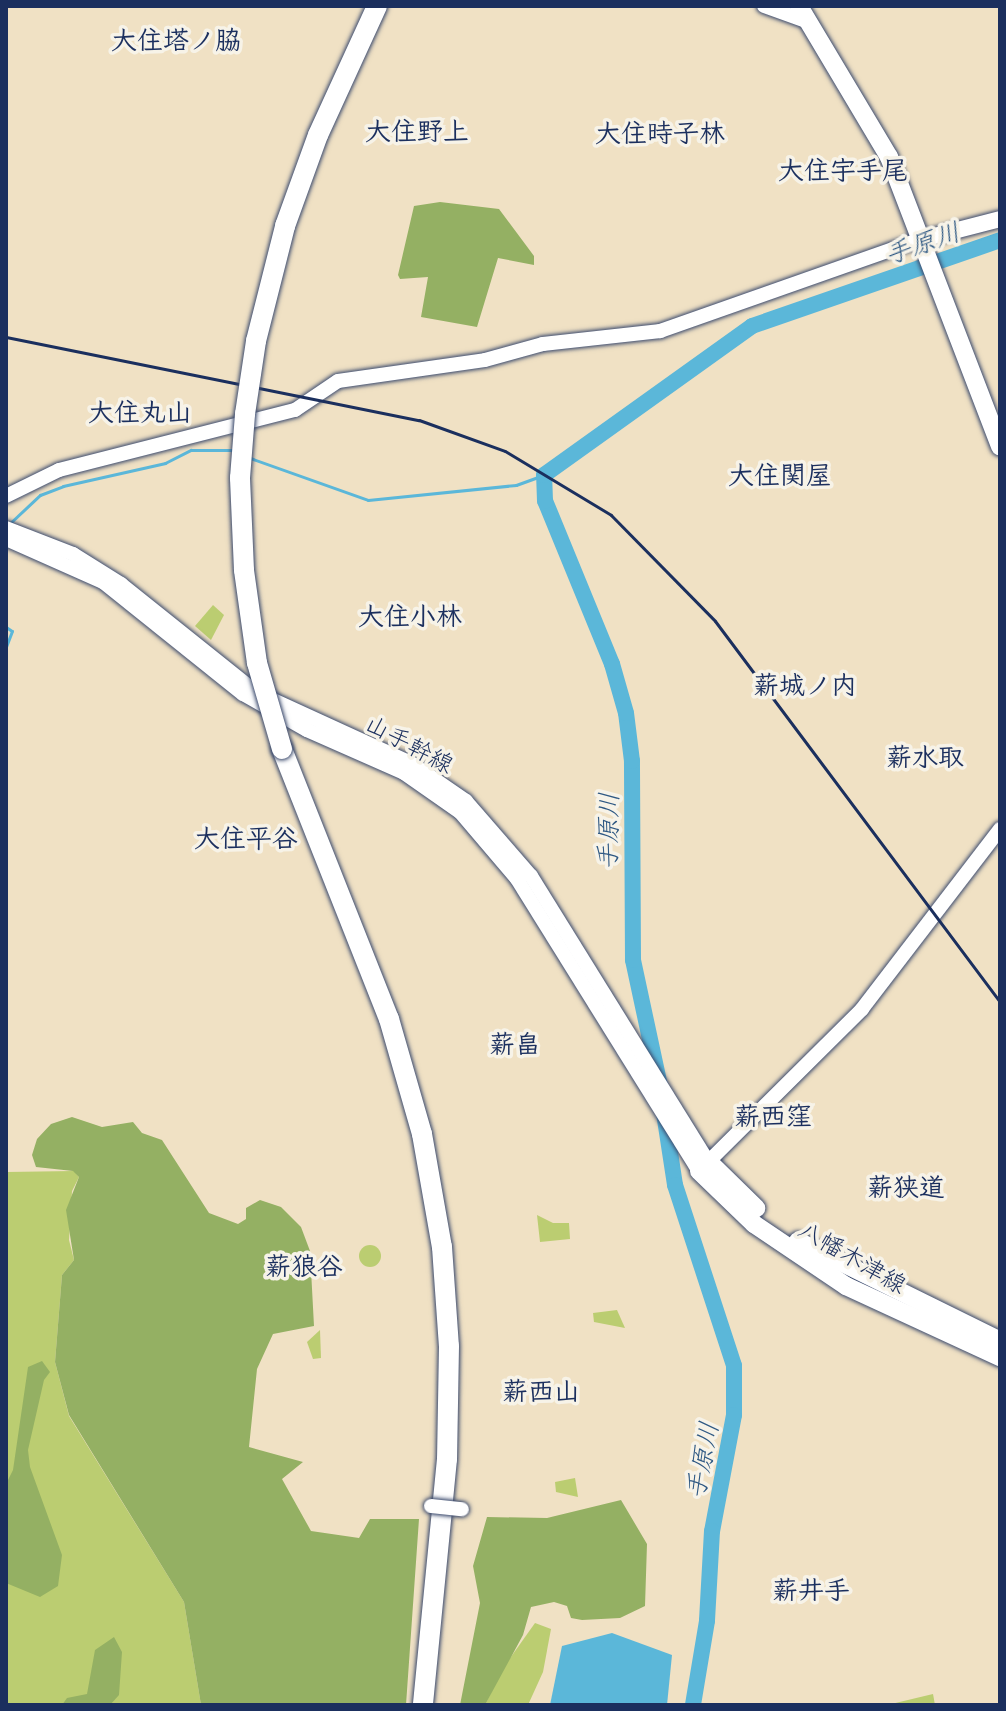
<!DOCTYPE html>
<html>
<head>
<meta charset="utf-8">
<style>
  body { margin:0 }
  #map { position:relative; width:1006px; height:1711px; overflow:hidden; background:#f0e1c4; font-family:"Playpen Sans","Klee One",sans-serif }
  div>[style] { position:absolute }
  .green>* { inset:0; background:#bbcd71 }
  .round { border-radius:50% }
  .forest>* { inset:0; background:#94b063 }
  .water>* { inset:0; background:#5bb7d9 }
  .stream>* { height:3px; margin:-1.5px; padding:0 1.5px; transform-origin:1.5px; border-radius:1.5px; background:#5bb7d9 }
  .river>* { height:16px; margin:-8px; padding:0 8px; transform-origin:8px; border-radius:8px; background:#5bb7d9 }
  .roads { filter:drop-shadow(0 0 2px #3b4a6d) drop-shadow(0 0 2px #3b4a6d) }
  .tertiary>* { height:14px; margin:-7px; padding:0 7px; transform-origin:7px; border-radius:7px; background:#fff }
  .secondary>* { height:16px; margin:-8px; padding:0 8px; transform-origin:8px; border-radius:8px; background:#fff }
  .primary>* { height:18px; margin:-9px; padding:0 9px; transform-origin:9px; border-radius:9px; background:#fff }
  .motorway>* { height:20px; margin:-10px; padding:0 10px; transform-origin:10px; border-radius:10px; background:#fff }
  .rail>* { height:3px; margin:-1.5px; padding:0 1.5px; transform-origin:1.5px; border-radius:1.5px; background:#1b2f5e }
  .bridges { filter:drop-shadow(0 0 2px #3b4a6d) drop-shadow(0 0 2px #3b4a6d) }
  .tertiary-bridge>* { height:14px; margin:-7px; padding:0 7px; transform-origin:7px; border-radius:7px; background:#fff }
  .motorway-bridge>* { height:20px; margin:-10px; padding:0 10px; transform-origin:10px; border-radius:10px; background:#fff }
  span { translate:-50% -50%; white-space:nowrap; text-align:center; line-height:1.15; -webkit-text-stroke:7px #f7f3e8; paint-order:stroke }
  .street-label { font-size:24px; color:#1b2f5e }
  .neighbourhood-label { font-size:26px; color:#1b2f5e; font-weight:700 }
  .water-label { font-size:26px; color:#2e5883; font-style:italic }
  .frame { position:absolute; inset:0; border:8px solid #1b2f5e; pointer-events:none }
</style>
</head>
<body>
<div id="map">
  <div class="green">
    <div style="clip-path:polygon(213px 605px,224px 615px,211px 640px,195px 626px)"></div>
    <div style="clip-path:polygon(74px 1171px,79px 1177px,72px 1191px,69px 1240px,74px 1260px,62px 1275px,55px 1362px,69px 1416px,184px 1602px,201px 1705px,6px 1705px,6px 1172px)"></div>
    <div style="clip-path:polygon(537px 1215px,553px 1223px,569px 1223px,570px 1239px,540px 1242px)"></div>
    <div class="round" style="left:359px;top:1245px;width:22px;height:22px"></div>
    <div style="clip-path:polygon(617px 1310px,625px 1328px,594px 1322px,593px 1313px)"></div>
    <div style="clip-path:polygon(320px 1330px,321px 1358px,313px 1359px,307px 1342px)"></div>
    <div style="clip-path:polygon(575px 1478px,578px 1497px,556px 1492px,555px 1482px)"></div>
    <div style="clip-path:polygon(535px 1623px,551px 1629px,543px 1672px,528px 1705px,485px 1705px,503px 1668px)"></div>
    <div style="clip-path:polygon(933px 1694px,935px 1705px,887px 1705px)"></div>
  </div>
  <div class="forest">
    <div style="clip-path:polygon(440px 202px,499px 209px,534px 256px,534px 265px,498px 258px,477px 327px,421px 317px,428px 277px,400px 279px,398px 275px,414px 206px)"></div>
    <div style="clip-path:polygon(72px 1117px,102px 1127px,133px 1122px,142px 1133px,162px 1140px,209px 1213px,238px 1224px,246px 1219px,246px 1208px,260px 1200px,281px 1207px,301px 1227px,310px 1251px,314px 1326px,273px 1334px,257px 1369px,249px 1447px,303px 1462px,282px 1479px,311px 1531px,359px 1538px,370px 1519px,419px 1519px,406px 1705px,201px 1705px,184px 1602px,69px 1415px,55px 1362px,62px 1275px,74px 1260px,66px 1210px,79px 1177px,73px 1171px,36px 1167px,32px 1155px,37px 1139px,51px 1124px)"></div>
    <div style="clip-path:polygon(42px 1361px,50px 1372px,44px 1380px,28px 1450px,30px 1467px,62px 1555px,58px 1586px,40px 1597px,6px 1583px,6px 1484px,13px 1470px,28px 1367px)"></div>
    <div style="clip-path:polygon(621px 1500px,647px 1544px,645px 1606px,620px 1618px,582px 1620px,571px 1618px,567px 1606px,554px 1602px,531px 1607px,523px 1635px,485px 1705px,460px 1705px,480px 1603px,473px 1566px,487px 1517px,547px 1518px)"></div>
    <div style="clip-path:polygon(114px 1637px,122px 1652px,119px 1695px,110px 1705px,62px 1705px,67px 1698px,87px 1694px,95px 1650px)"></div>
  </div>
  <div class="water">
    <div style="clip-path:polygon(612px 1633px,672px 1655px,667px 1705px,550px 1705px,562px 1646px)"></div>
  </div>
  <div class="stream">
    <div style="left:250px;top:458px;width:125px;rotate:19.6deg"></div>
    <div style="left:368px;top:500px;width:149px;rotate:-5.8deg"></div>
    <div style="left:516px;top:485px;width:30px;rotate:-20deg"></div>
    <div style="left:8px;top:525px;width:44px;rotate:-43.2deg"></div>
    <div style="left:40px;top:495px;width:25px;rotate:-21deg"></div>
    <div style="left:63px;top:486px;width:105px;rotate:-12.7deg"></div>
    <div style="left:165px;top:463px;width:29px;rotate:-27deg"></div>
    <div style="left:191px;top:450px;width:41px"></div>
    <div style="left:6px;top:627px;width:7px;rotate:34deg"></div>
    <div style="left:12px;top:631px;width:17px;rotate:111deg"></div>
  </div>
  <div class="river">
    <div style="left:660px;top:1086px;width:129px;rotate:-102.1deg"></div>
    <div style="left:633px;top:960px;width:199px;rotate:-90.3deg"></div>
    <div style="left:632px;top:761px;width:48px;rotate:-97.1deg"></div>
    <div style="left:626px;top:713px;width:51px;rotate:-105.9deg"></div>
    <div style="left:612px;top:664px;width:176px;rotate:-112.3deg"></div>
    <div style="left:545px;top:501px;width:26px;rotate:-92deg"></div>
    <div style="left:544px;top:475px;width:256px;rotate:-35.6deg"></div>
    <div style="left:752px;top:326px;width:262px;rotate:-19.1deg"></div>
    <div style="left:664px;top:1113px;width:73px;rotate:81.3deg"></div>
    <div style="left:675px;top:1185px;width:190px;rotate:71.9deg"></div>
    <div style="left:734px;top:1366px;width:49px;rotate:90deg"></div>
    <div style="left:734px;top:1415px;width:118px;rotate:100.7deg"></div>
    <div style="left:712px;top:1531px;width:90px;rotate:93.2deg"></div>
    <div style="left:707px;top:1621px;width:85px;rotate:99.5deg"></div>
  </div>
  <div class="roads">
    <div class="tertiary">
      <div style="left:764px;top:6px;width:45px;rotate:19.7deg"></div>
      <div style="left:6px;top:496px;width:59px;rotate:-26.1deg"></div>
      <div style="left:59px;top:470px;width:244px;rotate:-14.3deg"></div>
      <div style="left:295px;top:410px;width:52px;rotate:-34deg"></div>
      <div style="left:338px;top:381px;width:148px;rotate:-8.1deg"></div>
      <div style="left:485px;top:360px;width:60px;rotate:-15.4deg"></div>
      <div style="left:543px;top:344px;width:118px;rotate:-6.3deg"></div>
      <div style="left:660px;top:331px;width:275px;rotate:-19.4deg"></div>
      <div style="left:6px;top:528px;width:72px;rotate:21.2deg"></div>
      <div style="left:73px;top:554px;width:57px;rotate:32deg"></div>
      <div style="left:121px;top:584px;width:173px;rotate:38.7deg"></div>
      <div style="left:256px;top:692px;width:170px;rotate:24.6deg"></div>
      <div style="left:411px;top:763px;width:67px;rotate:34.6deg"></div>
      <div style="left:466px;top:801px;width:99px;rotate:49.1deg"></div>
      <div style="left:531px;top:876px;width:334px;rotate:58.2deg"></div>
      <div style="left:6px;top:539px;width:106px;rotate:23.9deg"></div>
      <div style="left:103px;top:582px;width:179px;rotate:38.7deg"></div>
      <div style="left:243px;top:694px;width:73px;rotate:29.4deg"></div>
      <div style="left:307px;top:730px;width:106px;rotate:23.9deg"></div>
      <div style="left:404px;top:773px;width:68px;rotate:34.9deg"></div>
      <div style="left:460px;top:812px;width:88px;rotate:49.6deg"></div>
      <div style="left:517px;top:879px;width:344px;rotate:58.1deg"></div>
      <div style="left:699px;top:1171px;width:230px;rotate:-44.8deg"></div>
      <div style="left:862px;top:1009px;width:227px;rotate:-52.5deg"></div>
    </div>
    <div class="secondary">
      <div style="left:919px;top:240px;width:84px;rotate:-14.5deg"></div>
    </div>
    <div class="primary">
      <div style="left:799px;top:6px;width:176px;rotate:59.2deg"></div>
      <div style="left:889px;top:157px;width:310px;rotate:69deg"></div>
      <div style="left:707px;top:1160px;width:69px;rotate:44.4deg"></div>
      <div style="left:699px;top:1171px;width:76px;rotate:43.9deg"></div>
      <div style="left:754px;top:1224px;width:111px;rotate:34deg"></div>
      <div style="left:846px;top:1286px;width:170px;rotate:24.8deg"></div>
      <div style="left:798px;top:1241px;width:225px;rotate:26.3deg"></div>
    </div>
    <div class="motorway">
      <div style="left:282px;top:749px;width:290px;rotate:68.4deg"></div>
      <div style="left:389px;top:1019px;width:120px;rotate:74deg"></div>
      <div style="left:422px;top:1134px;width:115px;rotate:80deg"></div>
      <div style="left:442px;top:1247px;width:99px;rotate:86deg"></div>
      <div style="left:449px;top:1346px;width:113px;rotate:91deg"></div>
      <div style="left:447px;top:1459px;width:247px;rotate:95.6deg"></div>
    </div>
  </div>
  <div class="rail">
    <div style="left:6px;top:337px;width:421px;rotate:11.4deg"></div>
    <div style="left:419px;top:420px;width:91px;rotate:19.8deg"></div>
    <div style="left:505px;top:451px;width:124px;rotate:31.1deg"></div>
    <div style="left:611px;top:515px;width:148px;rotate:45.5deg"></div>
    <div style="left:715px;top:621px;width:476px;rotate:53.2deg"></div>
  </div>
  <div class="bridges">
    <div class="tertiary-bridge">
      <div style="left:431px;top:1506px;width:31px;rotate:6deg"></div>
    </div>
    <div class="motorway-bridge">
      <div style="left:282px;top:749px;width:90px;rotate:-106.2deg"></div>
      <div style="left:257px;top:663px;width:94px;rotate:-98deg"></div>
      <div style="left:244px;top:570px;width:92px;rotate:-92.5deg"></div>
      <div style="left:240px;top:478px;width:64px;rotate:-85.5deg"></div>
      <div style="left:245px;top:414px;width:74px;rotate:-81.4deg"></div>
      <div style="left:256px;top:341px;width:119px;rotate:-75.8deg"></div>
      <div style="left:285px;top:226px;width:97px;rotate:-70.1deg"></div>
      <div style="left:318px;top:135px;width:142px;rotate:-65.4deg"></div>
    </div>
  </div>
  <div class="street-label">
    <span style="left:410px;top:743px;rotate:28deg">山手幹線</span>
    <span style="left:853px;top:1256px;rotate:30deg">八幡木津線</span>
  </div>
  <div class="neighbourhood-label">
    <span style="left:176px;top:39px">大住塔ノ脇</span>
    <span style="left:417px;top:130px">大住野上</span>
    <span style="left:660px;top:132px">大住時子林</span>
    <span style="left:843px;top:169px">大住宇手尾</span>
    <span style="left:140px;top:411px">大住丸山</span>
    <span style="left:780px;top:474px">大住関屋</span>
    <span style="left:410px;top:615px">大住小林</span>
    <span style="left:805px;top:684px">薪城ノ内</span>
    <span style="left:925px;top:756px">薪水取</span>
    <span style="left:246px;top:837px">大住平谷</span>
    <span style="left:515px;top:1043px">薪畠</span>
    <span style="left:773px;top:1115px">薪西窪</span>
    <span style="left:906px;top:1186px">薪狭道</span>
    <span style="left:304px;top:1265px">薪狼谷</span>
    <span style="left:541px;top:1390px">薪西山</span>
    <span style="left:811px;top:1589px">薪井手</span>
  </div>
  <div class="water-label">
    <span style="left:922px;top:242px;rotate:-19deg">手原川</span>
    <span style="left:607px;top:831px;rotate:-89deg">手原川</span>
    <span style="left:701px;top:1460px;rotate:-79deg">手原川</span>
  </div>
  <div class="frame"></div>
</div>
</body>
</html>
